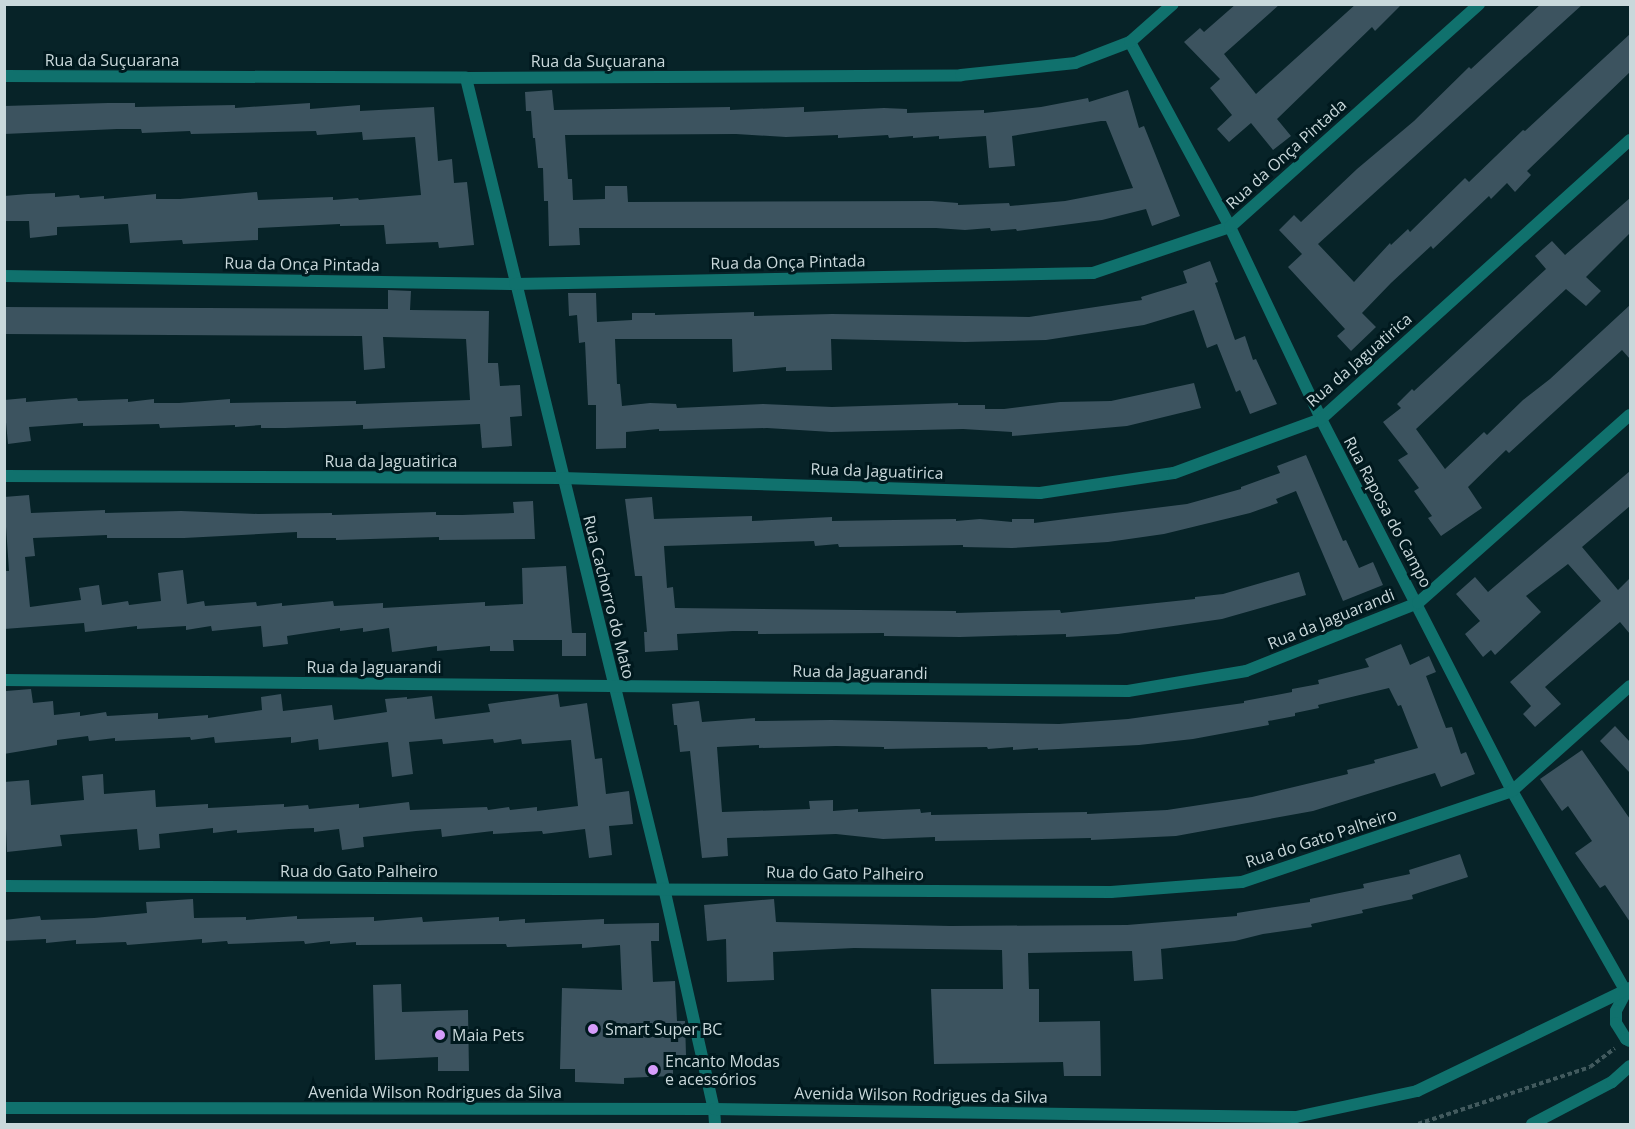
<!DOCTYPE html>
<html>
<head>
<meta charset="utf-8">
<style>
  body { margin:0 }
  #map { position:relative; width:1635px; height:1129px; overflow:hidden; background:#072328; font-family:"Open Sans",sans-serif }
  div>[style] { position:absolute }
  .building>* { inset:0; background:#3c535f }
  .path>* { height:4px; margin-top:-2px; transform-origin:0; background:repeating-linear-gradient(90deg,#425a5e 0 4.5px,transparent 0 7.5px) }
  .street>* { height:12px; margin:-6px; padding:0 6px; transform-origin:6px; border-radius:6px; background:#10716d }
  .dots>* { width:16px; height:16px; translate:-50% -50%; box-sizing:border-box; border:3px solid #00191e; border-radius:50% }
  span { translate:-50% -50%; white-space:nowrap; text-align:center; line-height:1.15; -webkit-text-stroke:6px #00191e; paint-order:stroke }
  .street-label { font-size:16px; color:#c9d8db }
  .poi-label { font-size:16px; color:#c9d8db }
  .left { translate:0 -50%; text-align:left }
  .frame { position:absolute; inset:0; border:6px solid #c9d8db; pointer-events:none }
</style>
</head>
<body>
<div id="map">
  <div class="building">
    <div style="clip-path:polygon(1236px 4px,1280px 4px,1224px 54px,1256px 94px,1356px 4px,1402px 4px,1375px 31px,1372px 27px,1277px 119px,1291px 136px,1273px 150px,1251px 123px,1229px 142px,1217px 129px,1232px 115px,1210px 88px,1220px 79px,1184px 42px,1200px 28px,1204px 32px)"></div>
    <div style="clip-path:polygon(1541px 4px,1583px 4px,1318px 244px,1354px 282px,1390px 243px,1391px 245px,1408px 229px,1410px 232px,1465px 178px,1469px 182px,1523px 130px,1525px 131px,1630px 34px,1630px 72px,1527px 171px,1531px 175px,1515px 192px,1507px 183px,1491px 199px,1489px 196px,1433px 249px,1431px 246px,1391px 283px,1362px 313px,1376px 327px,1351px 351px,1337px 336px,1345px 329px,1288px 267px,1302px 254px,1279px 230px,1294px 215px,1301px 222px,1357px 169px,1414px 121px,1469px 67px,1471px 69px)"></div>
    <div style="clip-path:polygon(evenodd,552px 90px,554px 110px,730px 107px,730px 110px,804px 107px,804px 112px,884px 108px,907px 109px,907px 113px,984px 110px,984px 113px,1041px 107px,1088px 98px,1089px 102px,1128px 90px,1139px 128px,1144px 126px,1180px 216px,1152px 226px,1146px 209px,1102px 220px,1017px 231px,1016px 229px,991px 231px,990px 228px,965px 230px,936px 228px,579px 228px,580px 245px,549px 246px,548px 201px,544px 201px,543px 168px,538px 168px,535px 138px,533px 138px,531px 111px,526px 111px,525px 92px,552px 90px,1101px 121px,1106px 121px,1133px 188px,1065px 201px,1010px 206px,1009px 203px,958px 205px,958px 203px,932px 201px,628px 202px,627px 186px,605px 186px,605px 199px,573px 200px,572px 179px,568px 179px,565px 135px,736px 134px,786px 137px,838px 135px,838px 138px,888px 135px,889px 138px,913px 136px,913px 138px,939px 136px,939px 139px,986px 136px,989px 168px,1015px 166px,1012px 136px,1101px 121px)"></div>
    <div style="clip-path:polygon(108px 103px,135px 103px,135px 107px,235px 105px,235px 108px,310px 103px,310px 109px,360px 105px,360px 111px,434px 107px,438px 161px,452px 159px,454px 183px,467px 182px,474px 245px,439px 248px,438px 242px,386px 244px,384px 225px,340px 226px,340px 224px,258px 228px,258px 240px,183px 244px,182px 240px,130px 243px,128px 224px,57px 227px,57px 235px,30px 238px,29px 221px,4px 221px,4px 196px,28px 194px,55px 193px,55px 197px,79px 195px,80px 198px,104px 196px,104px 199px,156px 194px,156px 199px,180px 199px,257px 192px,258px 200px,333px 197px,333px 200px,358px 198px,359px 200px,421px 195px,415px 137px,363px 140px,362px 132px,317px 135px,316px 131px,191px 134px,190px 131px,142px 133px,141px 129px,117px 129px,4px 134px,4px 106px)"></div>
    <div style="clip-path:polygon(1630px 198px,1630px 233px,1586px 277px,1601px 291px,1586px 306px,1566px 289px,1416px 429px,1445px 469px,1484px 432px,1487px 435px,1523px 400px,1550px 379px,1630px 305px,1630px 359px,1622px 350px,1509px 453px,1506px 450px,1468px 487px,1482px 508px,1441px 536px,1428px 518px,1432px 516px,1414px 491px,1419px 488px,1398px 460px,1408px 454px,1383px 422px,1401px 408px,1397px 404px,1412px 389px,1414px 391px,1546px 269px,1535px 256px,1552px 241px,1565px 255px)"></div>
    <div style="clip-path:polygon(1210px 261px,1218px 282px,1215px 283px,1235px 340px,1245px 336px,1253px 360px,1256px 359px,1277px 404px,1250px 414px,1240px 390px,1236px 392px,1217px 344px,1207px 348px,1194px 310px,1144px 325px,1046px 340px,965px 342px,831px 339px,832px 370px,786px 371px,786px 367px,733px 372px,732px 339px,615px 339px,617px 384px,620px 384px,622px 406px,650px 403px,676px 404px,677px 408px,763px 404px,832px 407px,958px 403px,958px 405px,985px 405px,985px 409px,1004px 409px,1060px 402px,1111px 401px,1194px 383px,1201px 408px,1127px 426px,1012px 436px,1012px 432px,963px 429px,831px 432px,767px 428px,659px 431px,659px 429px,626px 432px,626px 448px,596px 449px,596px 405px,588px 405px,585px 342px,579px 343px,577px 315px,569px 316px,568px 293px,596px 293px,597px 322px,632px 320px,632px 313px,655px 313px,655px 315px,754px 312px,754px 316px,832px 314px,1029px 317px,1142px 300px,1141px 297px,1187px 283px,1183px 271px)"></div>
    <div style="clip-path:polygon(388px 290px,411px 291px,410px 310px,489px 311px,488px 363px,498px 363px,500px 386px,520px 385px,522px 416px,510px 417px,512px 446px,482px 448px,480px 424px,363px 429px,363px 425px,285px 428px,261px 428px,261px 425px,235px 427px,235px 425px,160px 428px,159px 424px,83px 426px,83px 423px,29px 427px,31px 441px,8px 444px,4px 400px,26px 398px,26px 402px,77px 398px,78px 401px,128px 399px,128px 402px,154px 399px,154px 403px,179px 403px,230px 399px,230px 403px,356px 401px,356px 404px,470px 400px,466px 339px,383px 337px,385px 368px,364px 370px,362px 336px,4px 334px,4px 307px,388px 309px)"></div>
    <div style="clip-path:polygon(1306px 455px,1343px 541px,1346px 540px,1359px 568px,1373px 562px,1383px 585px,1343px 601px,1296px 491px,1276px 499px,1278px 503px,1250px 513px,1164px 534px,1108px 542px,1012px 548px,963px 547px,963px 545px,839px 547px,838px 544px,815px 546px,814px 541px,664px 546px,667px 588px,673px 587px,675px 608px,956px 611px,956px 613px,1060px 610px,1061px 613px,1195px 599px,1195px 597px,1223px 594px,1299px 572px,1306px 595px,1222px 619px,1118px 634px,1066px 637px,1066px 634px,960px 637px,884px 636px,884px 633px,758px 634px,758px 631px,733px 631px,677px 634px,678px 650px,645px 652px,644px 632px,647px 632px,642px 576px,635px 576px,625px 499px,652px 497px,654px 519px,752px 516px,752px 521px,832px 517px,832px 521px,956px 519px,956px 521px,980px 519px,1012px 522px,1012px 519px,1034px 519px,1034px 523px,1187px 504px,1241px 489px,1241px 487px,1280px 473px,1277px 466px)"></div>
    <div style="clip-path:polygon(1630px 471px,1630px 506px,1582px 547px,1618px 590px,1630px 578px,1630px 634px,1620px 622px,1545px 687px,1561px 704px,1535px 727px,1523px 714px,1531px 706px,1510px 682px,1601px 601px,1568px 564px,1526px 596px,1541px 612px,1495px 655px,1491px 650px,1483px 657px,1465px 634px,1480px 621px,1456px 594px,1475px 577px,1488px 592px)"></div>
    <div style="clip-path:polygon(29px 495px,31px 513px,105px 510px,105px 513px,181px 511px,258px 514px,332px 513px,332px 515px,436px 512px,436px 515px,462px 515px,514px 513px,513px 502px,533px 501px,535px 539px,439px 540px,439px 537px,336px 540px,336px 538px,297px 538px,297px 532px,184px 538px,107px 538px,107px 535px,33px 538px,35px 556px,25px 557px,30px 607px,81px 600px,79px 588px,99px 585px,102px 605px,128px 601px,129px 605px,161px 601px,158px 573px,183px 570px,187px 604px,204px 601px,205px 606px,256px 602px,257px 606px,282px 603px,282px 606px,333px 601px,334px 606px,383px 603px,383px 608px,485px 602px,485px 606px,523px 604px,522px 568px,566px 566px,572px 633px,586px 633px,586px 656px,562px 656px,562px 640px,513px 640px,514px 651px,490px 651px,490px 646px,437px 651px,437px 646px,392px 652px,389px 628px,363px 632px,363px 628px,340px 631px,340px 628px,287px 636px,288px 644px,263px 647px,261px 626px,212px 631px,211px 626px,186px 630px,186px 626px,137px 629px,137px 626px,85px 632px,84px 623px,4px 629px,4px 571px,9px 571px,4px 497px)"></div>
    <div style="clip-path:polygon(evenodd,1401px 644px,1410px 665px,1429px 656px,1436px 672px,1426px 676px,1446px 728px,1452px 727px,1461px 754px,1466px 752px,1475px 774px,1441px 787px,1435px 773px,1313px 811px,1176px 836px,1091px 840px,1091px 838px,935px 841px,935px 837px,883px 839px,836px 834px,727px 838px,728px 856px,702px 858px,690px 751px,680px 752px,677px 725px,674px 725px,672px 704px,699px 701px,702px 722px,755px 718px,755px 721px,831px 720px,1059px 724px,1128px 719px,1244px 703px,1244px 701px,1292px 692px,1292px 689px,1319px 684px,1318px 680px,1369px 667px,1365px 659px,1401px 644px,1389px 688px,1398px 706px,1401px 705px,1418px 748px,1374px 760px,1375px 763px,1347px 770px,1348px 774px,1252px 797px,1167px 810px,1087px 814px,1087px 812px,931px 815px,931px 812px,921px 813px,920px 809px,858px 812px,858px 809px,833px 811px,833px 800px,809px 801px,810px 809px,722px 812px,717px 747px,759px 745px,759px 748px,836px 746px,884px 747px,884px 749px,987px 747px,988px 749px,1013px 747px,1013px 750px,1038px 748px,1038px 750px,1139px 745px,1193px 739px,1269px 725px,1268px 721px,1295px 716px,1295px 713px,1319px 708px,1318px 705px,1389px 688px)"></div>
    <div style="clip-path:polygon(31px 689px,33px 703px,53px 701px,54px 715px,80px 712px,80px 716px,106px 712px,107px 716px,158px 713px,158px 719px,208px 715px,208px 718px,262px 710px,261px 697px,281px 694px,283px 711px,332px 705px,334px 720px,387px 712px,385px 699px,407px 697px,407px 699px,432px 696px,435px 719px,490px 712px,488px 704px,558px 694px,560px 707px,587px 703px,595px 759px,602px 758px,606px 794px,629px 791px,633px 824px,609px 826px,612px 855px,589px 858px,585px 829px,543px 834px,542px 831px,493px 834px,493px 831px,442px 837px,441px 829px,416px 831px,363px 837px,364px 847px,342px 850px,339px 829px,314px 832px,314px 828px,289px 829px,237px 833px,237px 830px,213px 833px,213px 828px,159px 834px,160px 848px,139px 850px,137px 829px,60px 835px,62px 846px,7px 852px,4px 782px,29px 780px,31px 805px,84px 800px,82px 776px,103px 774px,104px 794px,155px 790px,156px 807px,208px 804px,208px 808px,284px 804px,284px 807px,308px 805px,309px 809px,359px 804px,359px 808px,409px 802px,410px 810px,487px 807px,488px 810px,509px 807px,510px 810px,537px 807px,537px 811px,578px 806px,571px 740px,522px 744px,521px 739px,494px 743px,493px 739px,443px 744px,442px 739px,409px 742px,413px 774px,392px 777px,388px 742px,319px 750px,318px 739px,291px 743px,291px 737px,215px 743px,214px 737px,191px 740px,190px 737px,115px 741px,115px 738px,89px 741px,88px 736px,57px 740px,57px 745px,4px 754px,6px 691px)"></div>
    <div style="clip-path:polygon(1615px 726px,1630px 742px,1630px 773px,1600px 741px)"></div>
    <div style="clip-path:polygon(1582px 750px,1630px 819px,1630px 922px,1605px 885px,1600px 888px,1575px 853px,1592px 841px,1568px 806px,1562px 811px,1540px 779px)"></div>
    <div style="clip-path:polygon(1460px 854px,1468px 877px,1412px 895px,1413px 899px,1362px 910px,1363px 913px,1311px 924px,1312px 927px,1263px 934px,1235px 941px,1161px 949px,1163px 979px,1134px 981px,1132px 951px,1028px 953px,1029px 989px,1039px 989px,1039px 1022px,1100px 1021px,1101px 1076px,1064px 1076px,1063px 1062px,934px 1064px,931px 989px,1003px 989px,1002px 950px,854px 948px,773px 952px,774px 980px,727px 982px,726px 939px,707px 941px,704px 905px,774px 899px,776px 922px,950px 926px,1127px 925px,1237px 916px,1237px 913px,1262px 909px,1310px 902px,1310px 899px,1364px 888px,1363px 884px,1410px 874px,1409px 870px)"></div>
    <div style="clip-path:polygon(193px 899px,194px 918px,246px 917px,246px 920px,297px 916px,297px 919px,374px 917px,374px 921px,422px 917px,423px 922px,499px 917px,499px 921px,525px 919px,525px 923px,604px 919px,604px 924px,659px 923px,659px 941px,651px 941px,653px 982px,675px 981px,677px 1021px,685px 1021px,686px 1055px,673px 1055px,673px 1076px,624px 1078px,624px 1084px,575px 1082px,575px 1069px,560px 1069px,562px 988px,622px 990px,620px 945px,582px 948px,582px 944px,507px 947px,506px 944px,356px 945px,356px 942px,330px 944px,330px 941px,305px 944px,304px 941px,228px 944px,227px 941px,202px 943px,202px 939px,127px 945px,126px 942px,76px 944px,76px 940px,46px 943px,46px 939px,4px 941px,4px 920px,40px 916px,41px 920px,94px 918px,147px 913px,146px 902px)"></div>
    <div style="clip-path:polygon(401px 984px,402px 1012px,468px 1010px,469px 1071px,438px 1071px,438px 1057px,375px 1060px,373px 985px)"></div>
  </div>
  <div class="path">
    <div style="left:1418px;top:1124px;width:181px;rotate:-18.3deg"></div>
    <div style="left:1590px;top:1067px;width:31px;rotate:-37deg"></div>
  </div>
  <div class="street">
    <div style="left:1130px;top:42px;width:210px;rotate:61.6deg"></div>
    <div style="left:1230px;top:227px;width:212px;rotate:64.6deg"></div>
    <div style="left:1321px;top:419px;width:418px;rotate:62.8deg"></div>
    <div style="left:1512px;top:791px;width:231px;rotate:60.4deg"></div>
    <div style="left:4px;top:76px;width:462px;rotate:0.2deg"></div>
    <div style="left:466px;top:78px;width:495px;rotate:-0.3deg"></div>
    <div style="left:961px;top:75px;width:115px;rotate:-6deg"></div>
    <div style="left:1075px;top:63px;width:59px;rotate:-20.9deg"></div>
    <div style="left:1130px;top:42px;width:57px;rotate:-41.5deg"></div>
    <div style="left:466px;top:78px;width:834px;rotate:76.26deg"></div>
    <div style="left:664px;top:888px;width:227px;rotate:77.3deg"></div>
    <div style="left:714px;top:1109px;width:15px;rotate:86deg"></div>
    <div style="left:4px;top:276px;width:511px;rotate:0.9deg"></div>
    <div style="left:515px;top:284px;width:578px;rotate:-1.09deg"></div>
    <div style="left:1093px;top:273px;width:145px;rotate:-18.6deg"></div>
    <div style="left:1230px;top:227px;width:334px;rotate:-41.8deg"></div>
    <div style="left:4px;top:476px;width:558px;rotate:0.21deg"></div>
    <div style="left:562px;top:478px;width:478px;rotate:1.8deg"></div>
    <div style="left:1040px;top:493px;width:135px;rotate:-8.5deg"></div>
    <div style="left:1174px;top:473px;width:157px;rotate:-20.2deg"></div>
    <div style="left:1321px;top:419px;width:416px;rotate:-42.1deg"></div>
    <div style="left:4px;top:680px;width:1124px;rotate:0.56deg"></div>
    <div style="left:1128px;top:691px;width:120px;rotate:-9.6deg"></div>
    <div style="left:1246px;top:671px;width:185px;rotate:-21.6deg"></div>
    <div style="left:1418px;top:603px;width:283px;rotate:-41.6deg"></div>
    <div style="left:4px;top:886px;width:1107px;rotate:0.31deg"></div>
    <div style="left:1111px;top:892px;width:131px;rotate:-4.4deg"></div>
    <div style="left:1242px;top:882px;width:285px;rotate:-18.6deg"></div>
    <div style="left:1512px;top:791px;width:158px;rotate:-41.7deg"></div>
    <div style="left:1626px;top:992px;width:21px;rotate:118deg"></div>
    <div style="left:1616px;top:1011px;width:12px;rotate:90deg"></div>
    <div style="left:1616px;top:1023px;width:19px;rotate:58deg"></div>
    <div style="left:1626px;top:1039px;width:4px;rotate:27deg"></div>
    <div style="left:4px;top:1108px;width:710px;rotate:0.08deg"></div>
    <div style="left:714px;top:1109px;width:582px;rotate:0.79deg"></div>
    <div style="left:1296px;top:1117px;width:124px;rotate:-12.1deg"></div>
    <div style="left:1417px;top:1091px;width:237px;rotate:-25.8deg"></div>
    <div style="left:1532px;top:1124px;width:90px;rotate:-27.7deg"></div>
    <div style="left:1612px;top:1082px;width:24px;rotate:-42deg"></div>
  </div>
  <div class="dots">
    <div style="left:593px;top:1029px;background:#d59cfb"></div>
    <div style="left:440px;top:1035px;background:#d59cfb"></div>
    <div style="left:653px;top:1070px;background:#d59cfb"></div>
  </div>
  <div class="street-label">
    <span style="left:112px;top:60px">Rua da Suçuarana</span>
    <span style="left:598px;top:61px">Rua da Suçuarana</span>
    <span style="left:1286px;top:154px;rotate:-42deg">Rua da Onça Pintada</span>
    <span style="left:788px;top:262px;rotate:-1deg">Rua da Onça Pintada</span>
    <span style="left:302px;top:264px;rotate:1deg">Rua da Onça Pintada</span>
    <span style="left:1359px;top:360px;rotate:-41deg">Rua da Jaguatirica</span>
    <span style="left:391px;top:461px">Rua da Jaguatirica</span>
    <span style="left:877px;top:471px;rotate:2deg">Rua da Jaguatirica</span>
    <span style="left:1388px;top:512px;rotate:62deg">Rua Raposa do Campo</span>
    <span style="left:609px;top:597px;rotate:76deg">Rua Cachorro do Mato</span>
    <span style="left:1331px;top:619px;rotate:-22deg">Rua da Jaguarandi</span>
    <span style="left:374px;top:667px">Rua da Jaguarandi</span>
    <span style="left:860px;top:672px;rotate:1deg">Rua da Jaguarandi</span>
    <span style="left:1321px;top:838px;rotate:-18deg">Rua do Gato Palheiro</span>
    <span style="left:359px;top:871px">Rua do Gato Palheiro</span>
    <span style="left:845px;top:873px;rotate:1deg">Rua do Gato Palheiro</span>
    <span style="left:435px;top:1092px">Avenida Wilson Rodrigues da Silva</span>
    <span style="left:921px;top:1095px;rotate:1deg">Avenida Wilson Rodrigues da Silva</span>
  </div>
  <div class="poi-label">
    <span class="left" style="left:605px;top:1029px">Smart Super BC</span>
    <span class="left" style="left:452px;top:1035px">Maia Pets</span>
    <span class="left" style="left:665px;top:1070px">Encanto Modas<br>e acessórios</span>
  </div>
  <div class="frame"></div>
</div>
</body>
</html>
